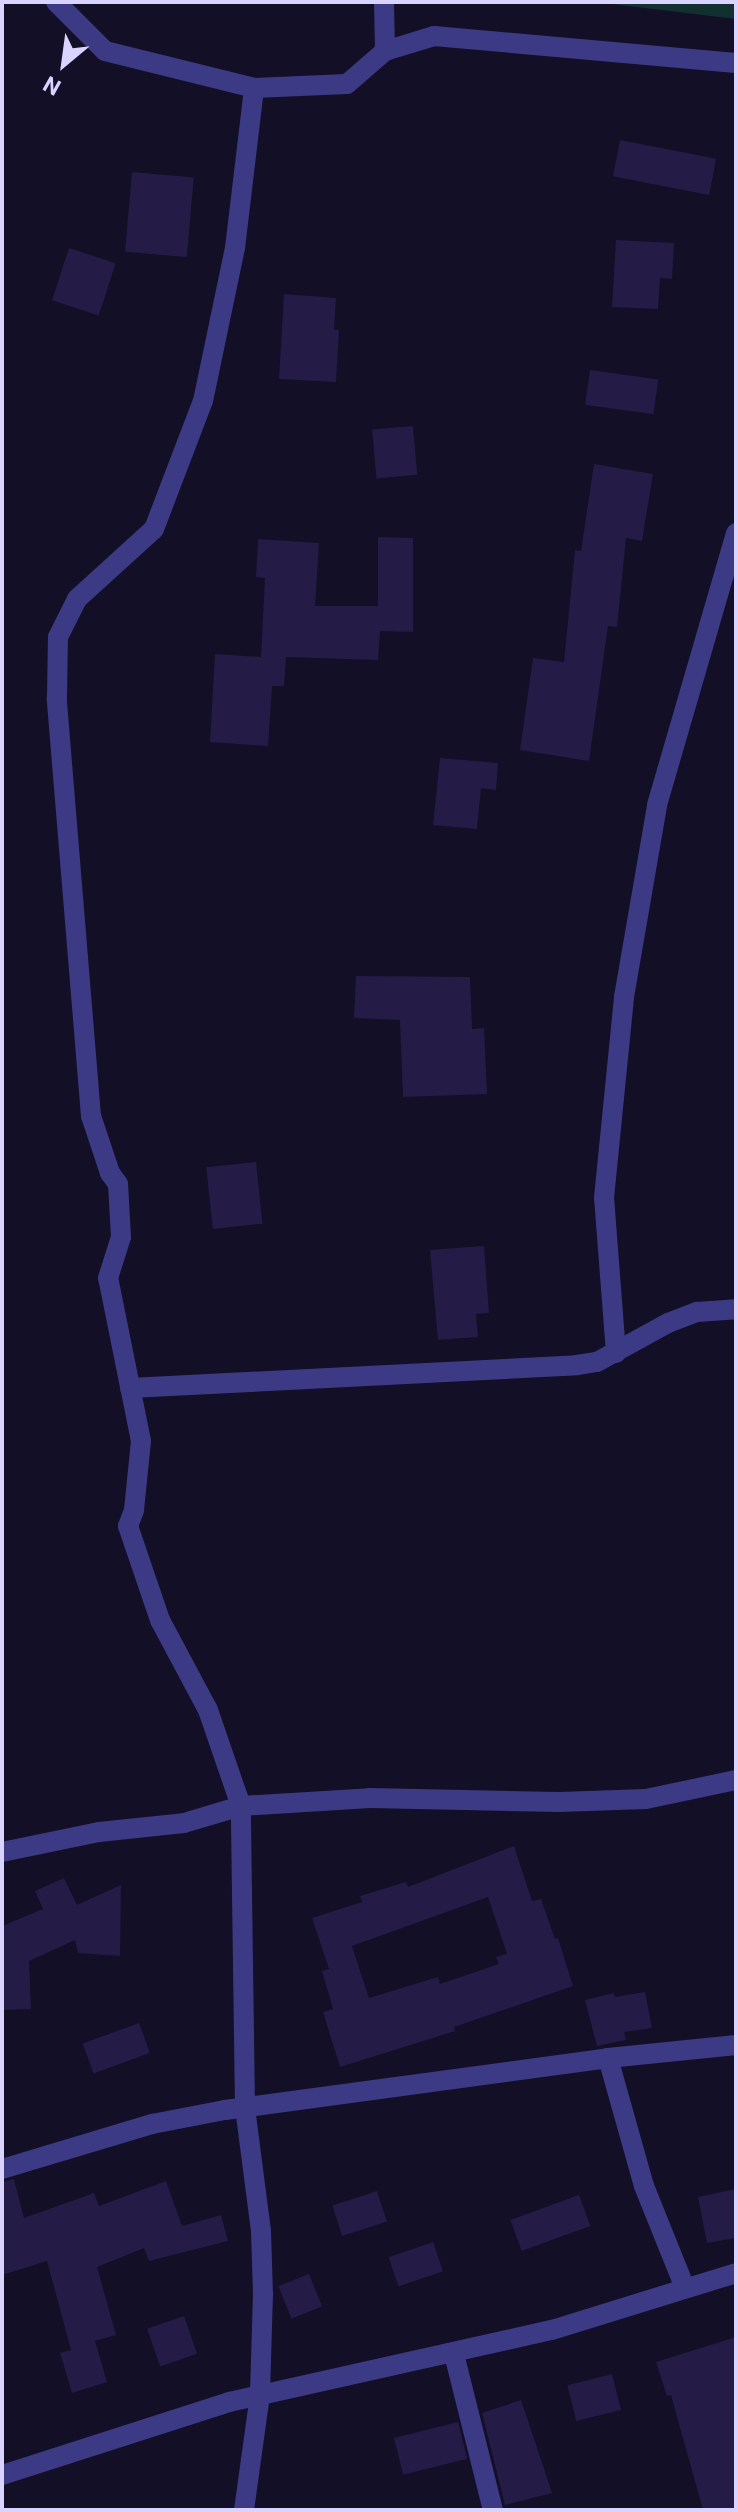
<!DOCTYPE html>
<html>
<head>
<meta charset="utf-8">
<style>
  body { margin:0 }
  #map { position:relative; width:738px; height:2512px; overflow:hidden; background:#130f26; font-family:Roboto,sans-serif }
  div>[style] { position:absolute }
  .green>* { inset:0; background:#12302f }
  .building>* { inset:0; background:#241b47; transform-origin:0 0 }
  .minor>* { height:20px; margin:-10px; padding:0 10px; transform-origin:10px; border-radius:10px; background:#3d3a85 }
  span { translate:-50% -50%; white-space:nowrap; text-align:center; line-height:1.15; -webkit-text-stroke:6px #130f26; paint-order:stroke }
  .frame { position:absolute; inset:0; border:4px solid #d9d4ff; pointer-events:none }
  .north { position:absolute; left:24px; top:24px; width:80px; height:80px; -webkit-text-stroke:6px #130f26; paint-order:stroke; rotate:209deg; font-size:22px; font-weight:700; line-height:32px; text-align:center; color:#d9d4ff }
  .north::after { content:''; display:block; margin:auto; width:28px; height:36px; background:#d9d4ff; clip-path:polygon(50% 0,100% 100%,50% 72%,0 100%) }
</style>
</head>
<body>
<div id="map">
  <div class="green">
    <div style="clip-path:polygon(595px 2px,736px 2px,736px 19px)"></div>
  </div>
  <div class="building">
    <div style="left:620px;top:140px;width:98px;height:37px;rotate:11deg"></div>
    <div style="left:132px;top:172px;width:62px;height:80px;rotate:5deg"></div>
    <div style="clip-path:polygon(616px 240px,674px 243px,672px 279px,660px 278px,658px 309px,612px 307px)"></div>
    <div style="left:69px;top:248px;width:49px;height:55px;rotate:18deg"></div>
    <div style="clip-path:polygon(284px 294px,336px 298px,334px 330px,339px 330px,336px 382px,279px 379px)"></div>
    <div style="left:590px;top:370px;width:69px;height:35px;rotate:8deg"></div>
    <div style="left:413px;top:426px;width:49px;height:41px;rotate:85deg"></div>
    <div style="clip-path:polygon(594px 464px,653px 474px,642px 541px,626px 538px,617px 627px,608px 626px,589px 761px,520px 750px,533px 658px,564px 662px,575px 550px,581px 551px)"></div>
    <div style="clip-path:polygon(378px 537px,413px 538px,413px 632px,380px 631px,378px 660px,286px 657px,284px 686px,272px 686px,268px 746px,210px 742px,215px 654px,261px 657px,265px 578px,256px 577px,258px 539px,319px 543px,315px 606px,378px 606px)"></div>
    <div style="clip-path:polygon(440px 758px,498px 763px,496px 790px,481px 788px,477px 829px,433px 825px)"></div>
    <div style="clip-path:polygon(356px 976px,470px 977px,472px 1029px,484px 1028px,487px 1094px,403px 1097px,400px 1020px,354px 1018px)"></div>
    <div style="left:256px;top:1162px;width:62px;height:50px;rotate:84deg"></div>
    <div style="clip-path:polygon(484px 1246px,489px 1313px,476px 1314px,478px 1337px,438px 1340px,430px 1250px)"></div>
    <div style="clip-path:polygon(evenodd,514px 1846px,532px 1901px,541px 1899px,555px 1939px,558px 1938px,573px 1986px,454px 2027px,455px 2031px,340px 2067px,323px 2012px,333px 2009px,322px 1971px,329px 1969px,312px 1918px,362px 1902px,360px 1896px,406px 1882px,408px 1887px,514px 1846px,488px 1897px,507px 1954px,496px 1957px,499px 1964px,440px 1984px,438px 1977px,369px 1998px,352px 1946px,488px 1897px)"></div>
    <div style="clip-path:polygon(64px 1878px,77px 1905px,121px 1885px,120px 1956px,78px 1953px,75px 1940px,29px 1961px,31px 2009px,2px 2010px,2px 1926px,43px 1909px,35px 1891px)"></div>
    <div style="clip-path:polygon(645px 1992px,652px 2028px,624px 2032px,626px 2040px,597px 2046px,585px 2000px,614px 1993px,615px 1997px)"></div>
    <div style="left:139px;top:2023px;width:32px;height:60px;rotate:70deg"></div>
    <div style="clip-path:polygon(14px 2179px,24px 2218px,94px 2193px,99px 2206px,166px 2181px,182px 2226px,221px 2215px,228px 2241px,149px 2261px,144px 2248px,97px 2267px,116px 2335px,95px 2341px,107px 2382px,72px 2393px,60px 2353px,71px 2350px,47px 2261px,2px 2275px,2px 2182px)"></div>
    <div style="clip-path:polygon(736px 2189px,736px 2238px,707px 2243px,698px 2197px)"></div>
    <div style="left:377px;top:2191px;width:32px;height:47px;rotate:72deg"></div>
    <div style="left:579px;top:2195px;width:33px;height:73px;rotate:70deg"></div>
    <div style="left:433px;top:2242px;width:31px;height:47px;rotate:71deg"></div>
    <div style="left:309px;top:2274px;width:35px;height:33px;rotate:68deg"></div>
    <div style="left:184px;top:2316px;width:40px;height:39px;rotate:71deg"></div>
    <div style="clip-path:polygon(736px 2337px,736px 2510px,703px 2510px,671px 2395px,667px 2396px,656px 2362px)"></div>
    <div style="left:612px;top:2374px;width:37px;height:46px;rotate:76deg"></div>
    <div style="clip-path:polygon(521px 2400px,552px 2493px,505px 2505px,482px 2413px)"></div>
    <div style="left:458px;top:2422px;width:38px;height:66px;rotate:76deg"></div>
  </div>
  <div class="minor">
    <div style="left:56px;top:2px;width:69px;rotate:45deg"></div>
    <div style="left:105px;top:51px;width:154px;rotate:13.9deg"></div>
    <div style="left:254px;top:88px;width:93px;rotate:-2.5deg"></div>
    <div style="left:347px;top:84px;width:50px;rotate:-41deg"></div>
    <div style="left:385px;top:51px;width:51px;rotate:-17deg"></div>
    <div style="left:434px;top:36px;width:303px;rotate:5.1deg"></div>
    <div style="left:384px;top:2px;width:49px;rotate:88.8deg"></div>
    <div style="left:616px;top:1353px;width:155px;rotate:-94.4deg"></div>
    <div style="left:604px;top:1198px;width:202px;rotate:-84.3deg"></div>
    <div style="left:624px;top:997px;width:195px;rotate:-80.2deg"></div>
    <div style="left:657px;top:805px;width:283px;rotate:-73.8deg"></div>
    <div style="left:130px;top:1388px;width:448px;rotate:-2.9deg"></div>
    <div style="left:577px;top:1365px;width:20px;rotate:-9deg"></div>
    <div style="left:597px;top:1362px;width:81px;rotate:-28.8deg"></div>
    <div style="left:668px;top:1323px;width:31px;rotate:-21deg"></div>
    <div style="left:697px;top:1312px;width:39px;rotate:-4deg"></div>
    <div style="left:2px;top:1852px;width:99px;rotate:-11.7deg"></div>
    <div style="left:99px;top:1832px;width:85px;rotate:-6deg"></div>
    <div style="left:184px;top:1823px;width:59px;rotate:-16.6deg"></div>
    <div style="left:241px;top:1806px;width:129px;rotate:-3.5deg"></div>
    <div style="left:370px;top:1798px;width:189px;rotate:1.2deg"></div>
    <div style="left:559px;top:1802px;width:87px;rotate:-2deg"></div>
    <div style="left:646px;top:1799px;width:92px;rotate:-11.9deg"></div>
    <div style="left:608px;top:2058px;width:133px;rotate:74.3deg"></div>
    <div style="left:644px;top:2186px;width:110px;rotate:68.1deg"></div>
    <div style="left:2px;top:2169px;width:157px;rotate:-16.7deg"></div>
    <div style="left:152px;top:2124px;width:74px;rotate:-10.9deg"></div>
    <div style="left:225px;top:2110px;width:387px;rotate:-7.7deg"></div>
    <div style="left:608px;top:2058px;width:129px;rotate:-5.8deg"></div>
    <div style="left:454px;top:2354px;width:161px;rotate:76deg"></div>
    <div style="left:2px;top:2475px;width:238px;rotate:-17.8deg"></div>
    <div style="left:229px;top:2402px;width:331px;rotate:-12.6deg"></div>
    <div style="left:552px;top:2330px;width:193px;rotate:-17.2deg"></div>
    <div style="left:244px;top:2510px;width:117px;rotate:-82.1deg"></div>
    <div style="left:260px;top:2394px;width:99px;rotate:-88.3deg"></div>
    <div style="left:263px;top:2295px;width:64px;rotate:-91.8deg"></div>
    <div style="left:261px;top:2231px;width:124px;rotate:-97.4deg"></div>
    <div style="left:245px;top:2108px;width:302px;rotate:-90.8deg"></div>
    <div style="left:241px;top:1806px;width:102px;rotate:-109deg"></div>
    <div style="left:208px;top:1710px;width:102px;rotate:-118.1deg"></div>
    <div style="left:160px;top:1620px;width:99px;rotate:-108.8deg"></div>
    <div style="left:128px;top:1526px;width:17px;rotate:-69deg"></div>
    <div style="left:134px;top:1510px;width:69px;rotate:-84.2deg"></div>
    <div style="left:141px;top:1441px;width:166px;rotate:-101.4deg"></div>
    <div style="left:108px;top:1278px;width:43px;rotate:-72.4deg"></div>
    <div style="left:121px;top:1237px;width:53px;rotate:-93.2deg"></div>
    <div style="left:118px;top:1184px;width:14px;rotate:-126deg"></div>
    <div style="left:110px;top:1173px;width:60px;rotate:-108.4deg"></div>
    <div style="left:91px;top:1116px;width:419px;rotate:-94.7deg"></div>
    <div style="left:57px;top:698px;width:61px;rotate:-89.1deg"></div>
    <div style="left:58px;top:637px;width:42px;rotate:-63.4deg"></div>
    <div style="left:77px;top:599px;width:104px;rotate:-42.3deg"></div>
    <div style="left:154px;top:529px;width:137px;rotate:-69.1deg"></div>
    <div style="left:203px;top:401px;width:156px;rotate:-78.2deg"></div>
    <div style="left:235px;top:248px;width:161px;rotate:-83.2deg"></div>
  </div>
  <div class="frame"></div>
  <div class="north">N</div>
</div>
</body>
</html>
